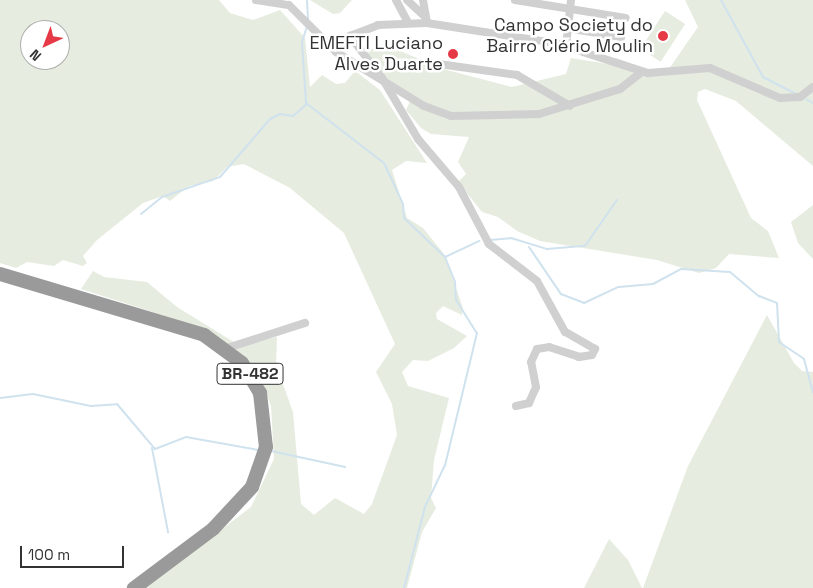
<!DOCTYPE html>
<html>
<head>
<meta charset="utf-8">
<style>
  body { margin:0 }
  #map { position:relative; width:813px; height:588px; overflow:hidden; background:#fff; font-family:"Space Grotesk",sans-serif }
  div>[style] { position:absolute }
  .green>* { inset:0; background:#e6ecdf; transform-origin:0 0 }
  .stream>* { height:2px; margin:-1px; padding:0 1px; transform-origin:1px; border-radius:1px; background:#cfe2ee }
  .street>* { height:8px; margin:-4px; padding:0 4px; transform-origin:4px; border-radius:4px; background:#d0d0d0 }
  .highway>* { height:14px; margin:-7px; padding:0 7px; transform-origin:7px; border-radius:7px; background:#9a9a9a }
  .dots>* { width:14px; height:14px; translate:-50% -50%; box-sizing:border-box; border:2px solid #fff; border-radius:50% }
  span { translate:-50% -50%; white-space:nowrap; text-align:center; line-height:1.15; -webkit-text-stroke:5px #fff; paint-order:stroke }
  .shield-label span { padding:1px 4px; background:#fff; border:1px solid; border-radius:4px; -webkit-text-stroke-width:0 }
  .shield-label { font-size:16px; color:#333; font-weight:700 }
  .poi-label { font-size:18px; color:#333 }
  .right { translate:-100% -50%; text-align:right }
  .north { position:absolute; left:20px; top:20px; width:50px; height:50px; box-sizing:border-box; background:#fff; border:1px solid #adadad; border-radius:50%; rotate:223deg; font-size:14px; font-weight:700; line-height:20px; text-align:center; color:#333 }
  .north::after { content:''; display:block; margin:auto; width:18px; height:22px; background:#e63946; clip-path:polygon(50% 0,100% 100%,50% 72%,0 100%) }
  .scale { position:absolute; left:20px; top:546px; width:104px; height:22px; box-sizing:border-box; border:2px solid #333; border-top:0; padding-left:6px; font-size:15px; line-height:18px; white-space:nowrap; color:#333; -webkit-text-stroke:4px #fff; paint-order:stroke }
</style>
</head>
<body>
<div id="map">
  <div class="green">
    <div style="clip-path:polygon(evenodd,0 0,219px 0,230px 13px,253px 20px,280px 10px,305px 38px,310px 87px,322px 75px,336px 84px,345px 83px,355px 71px,380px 90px,427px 163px,406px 161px,392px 170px,407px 218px,423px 228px,444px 254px,463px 308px,462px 315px,443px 306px,436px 313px,437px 319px,467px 336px,454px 348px,428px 361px,413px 360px,402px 372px,408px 386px,449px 398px,434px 460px,431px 498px,436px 508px,422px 532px,407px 588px,145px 588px,251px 507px,274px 459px,271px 406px,259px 373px,221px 339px,187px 323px,81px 289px,93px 271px,104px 277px,147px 282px,177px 307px,237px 344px,277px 337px,276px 365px,293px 412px,301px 504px,314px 515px,335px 498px,364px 514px,372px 504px,397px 435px,392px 404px,376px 372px,395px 344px,344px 233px,290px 188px,244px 164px,227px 167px,213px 181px,189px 186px,170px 201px,163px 196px,143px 203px,97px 240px,83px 256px,87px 263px,83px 266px,63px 260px,54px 266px,27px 262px,16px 268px,0 263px,0 0,30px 30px,60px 30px,60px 60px,30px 60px,30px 30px)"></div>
    <div style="clip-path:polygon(310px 0,352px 0,340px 13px,333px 14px)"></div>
    <div style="clip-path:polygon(685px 0,813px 0,813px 166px,736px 101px,705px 89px,698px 92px,697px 100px,751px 218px,768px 231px,779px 258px,729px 254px,716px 268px,699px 273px,657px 260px,540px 241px,517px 231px,498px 217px,482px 212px,458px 182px,466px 174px,458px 162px,469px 137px,431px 134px,421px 128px,406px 110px,410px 101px,364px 57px,372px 49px,393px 48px,443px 69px,512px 87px,566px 74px,571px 58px,608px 64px,616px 58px,664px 76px,698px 27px)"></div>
    <div style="left:665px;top:11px;width:24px;height:45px;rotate:33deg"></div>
    <div style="clip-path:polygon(813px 205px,813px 259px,798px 243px,791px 222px)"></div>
    <div style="clip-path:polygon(767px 315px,794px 363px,802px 371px,813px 372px,813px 588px,643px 588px,688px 466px)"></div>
    <div style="clip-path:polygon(609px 539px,628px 560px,642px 588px,584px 588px)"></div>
  </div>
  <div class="stream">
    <div style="left:307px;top:0;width:19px;rotate:87deg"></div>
    <div style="left:721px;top:0;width:88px;rotate:61.4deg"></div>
    <div style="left:763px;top:77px;width:37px;rotate:27deg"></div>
    <div style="left:307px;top:26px;width:17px;rotate:107deg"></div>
    <div style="left:302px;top:42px;width:61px;rotate:86.2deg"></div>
    <div style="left:306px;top:103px;width:98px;rotate:37.6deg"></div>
    <div style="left:384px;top:163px;width:45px;rotate:65.1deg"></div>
    <div style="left:403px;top:204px;width:14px;rotate:86deg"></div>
    <div style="left:404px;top:218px;width:57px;rotate:43.6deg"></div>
    <div style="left:445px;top:257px;width:27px;rotate:68deg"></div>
    <div style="left:455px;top:282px;width:18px;rotate:87deg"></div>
    <div style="left:456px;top:300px;width:39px;rotate:58deg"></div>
    <div style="left:477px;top:333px;width:136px;rotate:103.6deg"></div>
    <div style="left:445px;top:465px;width:47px;rotate:115.5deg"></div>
    <div style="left:425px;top:507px;width:84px;rotate:104.5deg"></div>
    <div style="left:806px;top:99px;width:8px;rotate:30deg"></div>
    <div style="left:141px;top:214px;width:27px;rotate:-39deg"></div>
    <div style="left:162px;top:197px;width:61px;rotate:-19deg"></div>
    <div style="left:220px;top:177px;width:77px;rotate:-49.2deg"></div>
    <div style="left:270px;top:119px;width:11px;rotate:-27deg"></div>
    <div style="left:280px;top:114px;width:13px;rotate:9deg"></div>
    <div style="left:293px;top:116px;width:18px;rotate:-41deg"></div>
    <div style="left:490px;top:240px;width:21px;rotate:-5deg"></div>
    <div style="left:511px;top:238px;width:38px;rotate:17deg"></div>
    <div style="left:547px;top:249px;width:38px;rotate:-5deg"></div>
    <div style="left:585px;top:246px;width:56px;rotate:-55.2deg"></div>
    <div style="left:529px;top:247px;width:57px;rotate:55.8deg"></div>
    <div style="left:561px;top:294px;width:25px;rotate:21deg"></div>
    <div style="left:584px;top:303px;width:38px;rotate:-25deg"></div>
    <div style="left:619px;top:287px;width:34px;rotate:-5deg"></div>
    <div style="left:653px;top:284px;width:32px;rotate:-28deg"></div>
    <div style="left:681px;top:269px;width:49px;rotate:3.5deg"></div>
    <div style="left:730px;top:272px;width:38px;rotate:40deg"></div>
    <div style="left:759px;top:296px;width:19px;rotate:21deg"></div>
    <div style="left:777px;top:303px;width:39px;rotate:87deg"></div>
    <div style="left:779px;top:342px;width:30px;rotate:34deg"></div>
    <div style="left:804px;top:359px;width:35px;rotate:75deg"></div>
    <div style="left:445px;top:257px;width:38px;rotate:-25deg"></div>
    <div style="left:0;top:398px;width:33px;rotate:-7deg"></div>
    <div style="left:33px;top:394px;width:59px;rotate:11.7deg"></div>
    <div style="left:91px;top:406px;width:26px;rotate:-4deg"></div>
    <div style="left:117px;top:404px;width:59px;rotate:49.8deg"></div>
    <div style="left:155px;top:449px;width:33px;rotate:-21deg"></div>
    <div style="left:186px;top:437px;width:73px;rotate:10.2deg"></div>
    <div style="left:152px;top:448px;width:86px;rotate:79.2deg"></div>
    <div style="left:271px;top:451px;width:76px;rotate:12.2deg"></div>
  </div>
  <div class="street">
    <div style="left:256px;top:0;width:33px;rotate:9deg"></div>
    <div style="left:289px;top:5px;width:66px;rotate:45deg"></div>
    <div style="left:336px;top:52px;width:103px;rotate:31.5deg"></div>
    <div style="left:424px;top:106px;width:29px;rotate:20deg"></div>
    <div style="left:451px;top:116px;width:88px;rotate:-1.3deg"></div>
    <div style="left:539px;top:114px;width:85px;rotate:-17.2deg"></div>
    <div style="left:620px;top:89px;width:28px;rotate:-38deg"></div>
    <div style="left:396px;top:0;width:26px;rotate:62deg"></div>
    <div style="left:407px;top:0;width:23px;rotate:43deg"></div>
    <div style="left:423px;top:0;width:23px;rotate:80deg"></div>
    <div style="left:515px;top:0;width:112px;rotate:9.2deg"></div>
    <div style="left:567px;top:28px;width:55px;rotate:9.5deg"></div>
    <div style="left:566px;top:46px;width:46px;rotate:-83.8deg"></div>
    <div style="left:439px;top:64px;width:79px;rotate:8deg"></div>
    <div style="left:517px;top:75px;width:61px;rotate:30.3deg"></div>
    <div style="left:227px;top:348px;width:82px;rotate:-17.8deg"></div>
    <div style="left:516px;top:406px;width:13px;rotate:-13deg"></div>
    <div style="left:529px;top:403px;width:17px;rotate:-66deg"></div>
    <div style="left:536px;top:387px;width:25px;rotate:-101deg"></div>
    <div style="left:531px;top:362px;width:14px;rotate:-65deg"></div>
    <div style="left:537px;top:349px;width:12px;rotate:-9deg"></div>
    <div style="left:549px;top:347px;width:32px;rotate:18deg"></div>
    <div style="left:579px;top:357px;width:13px;rotate:-9deg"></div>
    <div style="left:592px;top:355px;width:7px;rotate:-63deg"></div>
    <div style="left:595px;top:349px;width:34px;rotate:-150deg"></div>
    <div style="left:565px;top:332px;width:58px;rotate:-118.8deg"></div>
    <div style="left:537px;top:281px;width:61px;rotate:-142.4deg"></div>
    <div style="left:489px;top:244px;width:64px;rotate:-117.8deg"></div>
    <div style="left:459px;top:187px;width:63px;rotate:-130.5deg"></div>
    <div style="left:418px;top:139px;width:71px;rotate:-120.5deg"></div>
    <div style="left:382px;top:78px;width:53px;rotate:-127.3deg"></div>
    <div style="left:350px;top:36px;width:30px;rotate:-21deg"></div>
    <div style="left:378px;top:25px;width:49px;rotate:-2.3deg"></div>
    <div style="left:427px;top:23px;width:130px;rotate:8.9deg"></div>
    <div style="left:555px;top:43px;width:98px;rotate:17.9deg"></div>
    <div style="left:648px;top:73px;width:62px;rotate:-4.6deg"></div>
    <div style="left:710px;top:68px;width:76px;rotate:23.2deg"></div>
    <div style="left:780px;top:98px;width:20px;rotate:-3deg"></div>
    <div style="left:800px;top:97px;width:16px;rotate:-38deg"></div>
  </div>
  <div class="highway">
    <div style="left:0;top:274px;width:213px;rotate:16.6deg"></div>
    <div style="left:204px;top:335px;width:47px;rotate:36.4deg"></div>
    <div style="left:242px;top:363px;width:35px;rotate:59deg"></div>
    <div style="left:260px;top:393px;width:54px;rotate:83.7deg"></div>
    <div style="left:266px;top:447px;width:42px;rotate:109.3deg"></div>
    <div style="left:252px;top:487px;width:57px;rotate:132.9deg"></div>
    <div style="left:213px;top:529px;width:99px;rotate:143.2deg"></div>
  </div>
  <div class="dots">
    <div style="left:663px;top:36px;background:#e63946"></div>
    <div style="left:453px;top:54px;background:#e63946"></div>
  </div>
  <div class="shield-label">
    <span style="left:250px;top:374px">BR-482</span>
  </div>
  <div class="poi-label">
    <span class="right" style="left:653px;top:36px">Campo Society do<br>Bairro Clério Moulin</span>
    <span class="right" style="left:443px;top:54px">EMEFTI Luciano<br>Alves Duarte</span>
  </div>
  <div class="north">N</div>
  <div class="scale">100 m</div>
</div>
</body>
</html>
